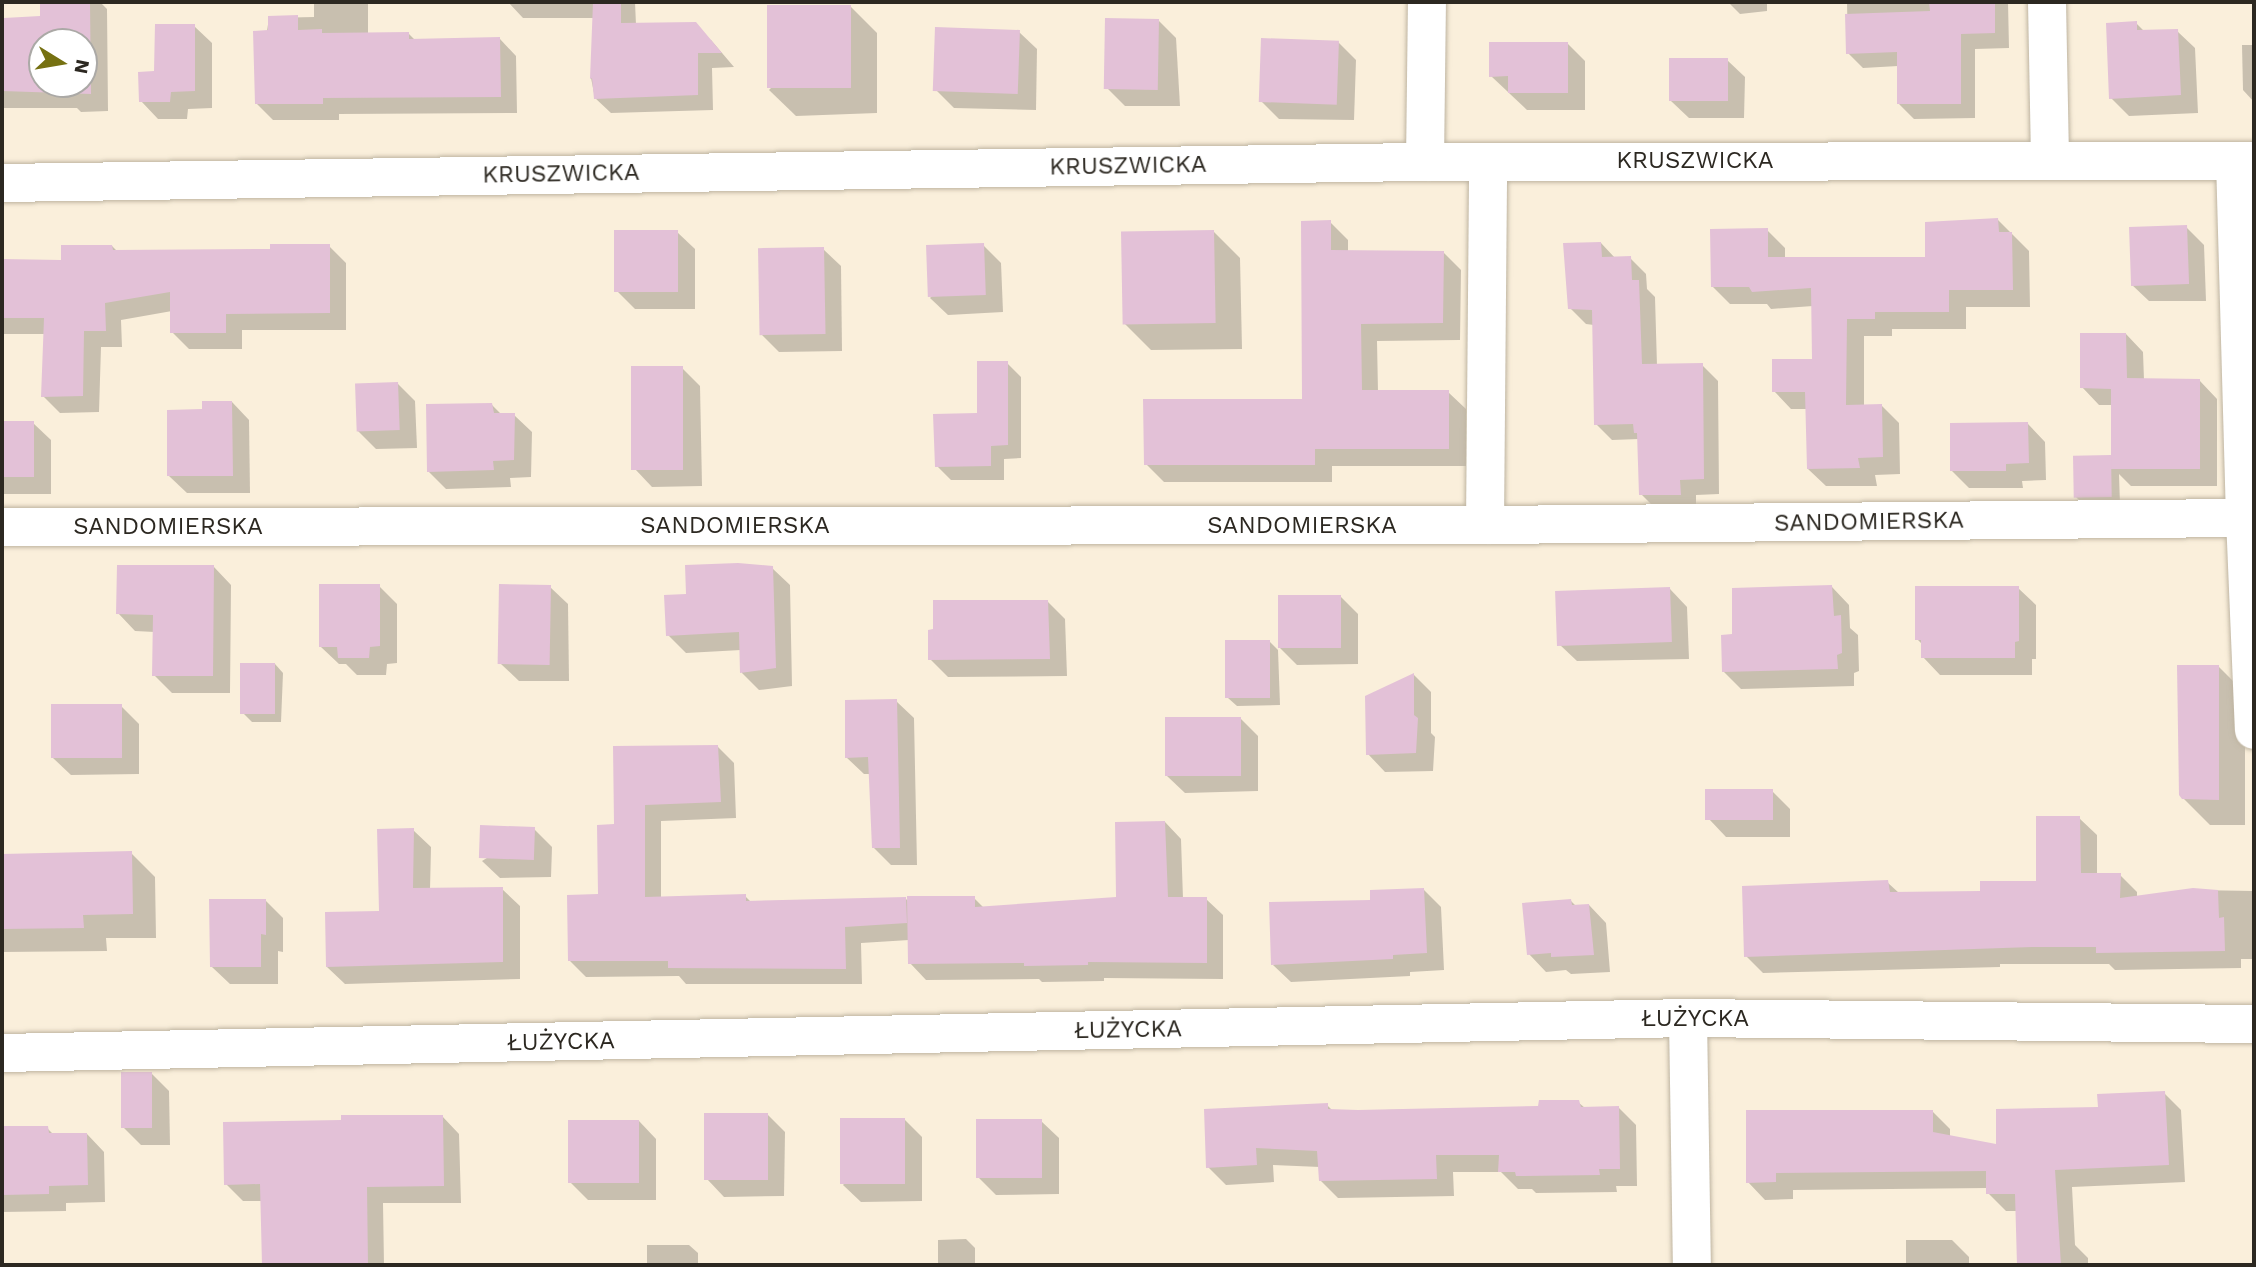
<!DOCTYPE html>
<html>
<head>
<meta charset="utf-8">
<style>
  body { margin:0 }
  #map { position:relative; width:2256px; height:1267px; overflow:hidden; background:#faefdb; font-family:"Work Sans",sans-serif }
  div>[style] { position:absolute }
  .shadow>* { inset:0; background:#0003 }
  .building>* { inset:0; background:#e3c1d7; transform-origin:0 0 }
  .roads { filter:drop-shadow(0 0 2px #beb4a1) drop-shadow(0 0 2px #beb4a1) }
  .minor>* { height:38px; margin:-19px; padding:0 19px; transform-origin:19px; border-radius:19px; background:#fff }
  span { translate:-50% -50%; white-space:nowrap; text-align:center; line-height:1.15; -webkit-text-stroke:5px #fff; paint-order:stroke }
  .street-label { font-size:24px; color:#2c2821 }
  .frame { position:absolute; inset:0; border:4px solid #2c2821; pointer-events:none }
  .north { position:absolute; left:28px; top:28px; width:70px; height:70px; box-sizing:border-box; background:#fff; border:2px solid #aba9a6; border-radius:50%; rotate:101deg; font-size:19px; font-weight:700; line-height:28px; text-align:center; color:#2c2821 }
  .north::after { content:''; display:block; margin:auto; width:24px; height:32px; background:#767112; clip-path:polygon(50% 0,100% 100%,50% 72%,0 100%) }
</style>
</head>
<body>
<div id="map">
  <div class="shadow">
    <div style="clip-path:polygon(evenodd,42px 2px,100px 2px,107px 9px,108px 111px,81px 112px,77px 108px,2px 108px,2px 37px,42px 17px,42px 2px,42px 42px,84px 42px,84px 84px,42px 84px,42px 42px)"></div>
    <div style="clip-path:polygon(314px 2px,368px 2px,368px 34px,409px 34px,416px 41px,500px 39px,516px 56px,517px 113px,339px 114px,339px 120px,273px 120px,256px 103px,269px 18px,314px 17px)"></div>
    <div style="clip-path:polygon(508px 2px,635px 2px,636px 25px,711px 40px,734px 67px,712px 68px,713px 110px,611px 113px,595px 98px,591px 78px,594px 18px,523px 18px)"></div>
    <div style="clip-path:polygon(1728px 2px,1767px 2px,1767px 11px,1740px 14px)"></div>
    <div style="clip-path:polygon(1847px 2px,2008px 2px,2009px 48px,1975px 49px,1975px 118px,1914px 119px,1899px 104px,1898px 66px,1863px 68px,1848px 53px)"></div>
    <div style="clip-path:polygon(851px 7px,877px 33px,877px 113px,796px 116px,769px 90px)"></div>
    <div style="clip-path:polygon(1159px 21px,1176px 38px,1180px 106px,1125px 106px,1107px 88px)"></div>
    <div style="clip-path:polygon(2136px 23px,2145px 32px,2177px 31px,2195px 48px,2198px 113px,2129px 116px,2111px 98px)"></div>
    <div style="clip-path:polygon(194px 26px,212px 43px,212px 108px,188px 109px,187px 119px,158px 119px,141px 101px,156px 72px)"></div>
    <div style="clip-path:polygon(1019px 32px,1037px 49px,1036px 110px,954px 108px,936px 90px)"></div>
    <div style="clip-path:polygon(1338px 42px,1356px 60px,1354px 120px,1279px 119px,1261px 101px)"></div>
    <div style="clip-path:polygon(1567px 43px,1585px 61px,1585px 110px,1527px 110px,1491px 76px)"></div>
    <div style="clip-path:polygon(2242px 45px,2254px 45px,2254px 102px,2243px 90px)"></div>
    <div style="clip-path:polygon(1727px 60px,1745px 77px,1744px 118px,1689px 118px,1671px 101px)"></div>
    <div style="clip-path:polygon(1998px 220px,2029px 251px,2030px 307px,1966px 307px,1966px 329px,1892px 329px,1892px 336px,1864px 336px,1864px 406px,1882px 406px,1899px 423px,1900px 474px,1875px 475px,1877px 486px,1826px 486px,1808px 469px,1807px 409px,1791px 409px,1774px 391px,1814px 361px,1813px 306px,1771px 309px,1767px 304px,1730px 304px,1712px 286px,1767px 230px,1785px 248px,1785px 259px,1927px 258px)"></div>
    <div style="clip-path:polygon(1330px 222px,1348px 240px,1348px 252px,1443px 252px,1461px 270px,1460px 340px,1377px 341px,1378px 392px,1448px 392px,1466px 409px,1466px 466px,1332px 466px,1332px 482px,1164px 482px,1146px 464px,1304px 401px)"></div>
    <div style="clip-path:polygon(2186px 227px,2204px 245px,2206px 301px,2149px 301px,2131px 284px)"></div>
    <div style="clip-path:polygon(677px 232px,695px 249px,695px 309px,635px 309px,617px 291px)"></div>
    <div style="clip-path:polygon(1214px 232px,1240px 258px,1242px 349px,1151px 350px,1125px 324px)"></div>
    <div style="clip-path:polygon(1601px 243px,1616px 259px,1630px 258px,1646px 274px,1647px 289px,1655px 297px,1657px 366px,1702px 365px,1718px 381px,1719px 494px,1696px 495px,1696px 510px,1657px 510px,1641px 494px,1639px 439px,1612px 440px,1596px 424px,1594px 325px,1586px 324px,1570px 308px)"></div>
    <div style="clip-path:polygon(983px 245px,1001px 263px,1003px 312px,948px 315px,930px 298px)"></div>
    <div style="clip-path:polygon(112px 246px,117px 251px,271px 251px,329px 246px,346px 263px,346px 330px,242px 330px,242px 349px,189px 349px,172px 332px,172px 311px,121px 320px,122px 347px,101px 347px,99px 412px,60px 413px,43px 396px,45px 334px,2px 334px,2px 261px,63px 261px)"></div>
    <div style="clip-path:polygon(823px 249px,841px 266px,842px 351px,779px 352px,761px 334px)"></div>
    <div style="clip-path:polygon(2126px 334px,2143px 352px,2144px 380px,2200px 381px,2217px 399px,2217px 486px,2131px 486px,2119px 474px,2120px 505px,2085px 506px,2076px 497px,2113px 460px,2113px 405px,2099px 405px,2082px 387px)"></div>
    <div style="clip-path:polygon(1007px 363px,1021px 377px,1021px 458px,1004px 459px,1004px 480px,951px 480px,937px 466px,979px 415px)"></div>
    <div style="clip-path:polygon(682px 368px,700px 386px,702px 486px,652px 487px,635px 469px)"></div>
    <div style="clip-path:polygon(397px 383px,415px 401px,417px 448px,376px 449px,358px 431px)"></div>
    <div style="clip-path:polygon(232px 402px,249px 420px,250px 493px,187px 493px,169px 476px,204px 411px)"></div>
    <div style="clip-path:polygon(492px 405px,502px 415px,514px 415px,532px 432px,531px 477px,510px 478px,511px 487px,446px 489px,428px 471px)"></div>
    <div style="clip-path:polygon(2px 422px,33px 423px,51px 440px,51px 494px,2px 494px)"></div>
    <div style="clip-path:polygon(2028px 424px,2045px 442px,2046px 480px,2022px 481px,2023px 488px,1969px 488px,1952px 471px)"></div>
    <div style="clip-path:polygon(214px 567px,231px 585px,230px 693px,172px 693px,154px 675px,155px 632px,135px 631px,118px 613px)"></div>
    <div style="clip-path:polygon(772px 568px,790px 585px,792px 686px,759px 690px,742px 673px,741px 650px,686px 653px,668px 635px,688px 595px)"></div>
    <div style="clip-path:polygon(379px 586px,397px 604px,397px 663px,387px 664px,386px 675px,357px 675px,346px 664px,339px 664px,321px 647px)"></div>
    <div style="clip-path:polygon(550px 587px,568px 604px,569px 681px,519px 681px,501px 664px)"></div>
    <div style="clip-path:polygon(1832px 587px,1849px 605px,1850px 628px,1858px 635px,1859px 671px,1854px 673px,1854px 686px,1741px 689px,1723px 671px,1733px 636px)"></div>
    <div style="clip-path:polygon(2018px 588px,2036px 605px,2036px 659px,2032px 659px,2032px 675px,1940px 675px,1923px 657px,1923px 645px,1917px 639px)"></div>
    <div style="clip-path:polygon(1670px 589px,1687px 607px,1689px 659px,1577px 661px,1559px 644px)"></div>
    <div style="clip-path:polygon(1340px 596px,1358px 614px,1358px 664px,1297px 665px,1279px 647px)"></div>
    <div style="clip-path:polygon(1048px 602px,1065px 619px,1067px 676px,948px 677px,930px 659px)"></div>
    <div style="clip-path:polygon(1269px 641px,1278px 650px,1280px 705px,1237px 706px,1228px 698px)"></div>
    <div style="clip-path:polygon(275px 664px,283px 673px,281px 722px,252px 722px,243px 713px)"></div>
    <div style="clip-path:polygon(2219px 667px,2245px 693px,2245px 825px,2210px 825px,2183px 798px)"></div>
    <div style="clip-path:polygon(1414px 675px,1431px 692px,1431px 733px,1435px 737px,1433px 771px,1385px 772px,1368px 754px)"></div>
    <div style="clip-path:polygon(896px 701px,914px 718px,917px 865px,891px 865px,874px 848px,871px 774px,864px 774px,846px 757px)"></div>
    <div style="clip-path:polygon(121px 706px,139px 724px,139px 774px,71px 775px,53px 758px)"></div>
    <div style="clip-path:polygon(1240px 718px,1258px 736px,1258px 791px,1185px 793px,1167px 776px)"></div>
    <div style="clip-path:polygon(718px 747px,734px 763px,736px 818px,661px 821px,661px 899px,745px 896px,751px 902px,905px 898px,909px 902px,974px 898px,984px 908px,1118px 899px,1165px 822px,1181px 839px,1183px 899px,1206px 899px,1223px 915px,1223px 979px,1104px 978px,1104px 981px,1042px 982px,1039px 979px,926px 980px,910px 963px,909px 940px,861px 943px,862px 984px,686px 984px,679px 976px,586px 977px,569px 960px,599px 896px,615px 826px)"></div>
    <div style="clip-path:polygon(1772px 791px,1790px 809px,1790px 837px,1726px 837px,1709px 819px)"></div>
    <div style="clip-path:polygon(2079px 818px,2097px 835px,2097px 875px,2120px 875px,2137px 892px,2137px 898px,2193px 890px,2254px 891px,2254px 959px,2241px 959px,2241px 968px,2115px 970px,2109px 964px,2000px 964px,2000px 967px,1763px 973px,1746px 956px,1887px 882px,1899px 893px,1981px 892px,2038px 882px)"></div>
    <div style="clip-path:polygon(534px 829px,552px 847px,551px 877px,500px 878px,482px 861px)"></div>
    <div style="clip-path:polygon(413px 830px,431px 847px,430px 890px,502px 889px,520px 906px,520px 979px,345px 984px,327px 967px,381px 913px)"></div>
    <div style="clip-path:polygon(131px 853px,155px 877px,156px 938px,106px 938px,107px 951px,2px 952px,2px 855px)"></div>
    <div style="clip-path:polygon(1423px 889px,1441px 907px,1444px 970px,1410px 972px,1410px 976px,1291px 982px,1273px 965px)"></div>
    <div style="clip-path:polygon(265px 900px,283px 918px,283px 952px,278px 951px,278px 984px,230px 984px,212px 967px)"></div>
    <div style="clip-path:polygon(1570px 900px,1576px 906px,1589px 905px,1606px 923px,1610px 972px,1571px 974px,1566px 970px,1546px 972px,1529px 954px)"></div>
    <div style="clip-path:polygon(152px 1074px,169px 1091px,170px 1145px,141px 1145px,123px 1127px)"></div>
    <div style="clip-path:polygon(2164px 1093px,2181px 1110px,2185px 1182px,2072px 1187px,2075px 1245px,2088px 1258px,2088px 1265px,2018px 1265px,2017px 1211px,2006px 1211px,1988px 1193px,1988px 1188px,1793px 1190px,1793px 1199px,1765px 1200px,1748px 1182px,1932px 1111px,1950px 1129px,1950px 1137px,1998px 1146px,2099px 1108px)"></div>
    <div style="clip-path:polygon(1578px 1102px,1585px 1108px,1618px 1107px,1636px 1125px,1637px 1186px,1616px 1186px,1617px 1192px,1536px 1193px,1532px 1189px,1518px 1189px,1501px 1172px,1453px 1172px,1454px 1196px,1338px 1198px,1320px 1180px,1320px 1167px,1273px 1165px,1274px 1182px,1226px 1185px,1208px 1167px,1327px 1105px,1333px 1111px,1539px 1107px)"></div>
    <div style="clip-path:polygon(767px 1114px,785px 1132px,784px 1196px,724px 1197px,707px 1179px)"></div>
    <div style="clip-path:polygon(442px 1116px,459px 1134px,461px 1203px,383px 1203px,384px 1265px,469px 1265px,264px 1265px,262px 1201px,243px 1201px,226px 1184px,343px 1121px)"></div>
    <div style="clip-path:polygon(904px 1119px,922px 1137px,922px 1201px,861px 1202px,843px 1185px)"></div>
    <div style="clip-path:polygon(639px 1121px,656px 1139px,656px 1200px,588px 1200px,570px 1182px)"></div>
    <div style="clip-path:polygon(1041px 1121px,1059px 1138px,1059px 1194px,996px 1195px,978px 1177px)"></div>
    <div style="clip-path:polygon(2px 1128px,47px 1128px,54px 1135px,87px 1134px,104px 1152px,105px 1202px,66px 1203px,66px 1211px,2px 1212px)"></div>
    <div style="clip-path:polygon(966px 1239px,975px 1248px,975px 1265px,938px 1265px,938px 1240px)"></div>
    <div style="clip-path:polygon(1906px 1240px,1952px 1240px,1969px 1257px,1969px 1265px,1906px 1265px)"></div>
    <div style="clip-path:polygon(647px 1245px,689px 1245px,698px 1253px,698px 1265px,647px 1265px)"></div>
  </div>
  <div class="building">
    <div style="clip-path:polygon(evenodd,40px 2px,90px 2px,91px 94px,2px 91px,4px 18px,40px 16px,40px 2px,42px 42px,84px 42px,84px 84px,42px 84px,42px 42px)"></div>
    <div style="clip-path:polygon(593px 2px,621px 2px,621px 23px,696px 22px,722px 53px,698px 53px,698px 95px,594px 99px,592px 78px,590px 79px)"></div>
    <div style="clip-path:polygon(1929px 2px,1995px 2px,1995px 33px,1961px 34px,1961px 104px,1897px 104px,1897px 52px,1846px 54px,1845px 14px,1930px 11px)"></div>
    <div style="left:851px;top:5px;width:83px;height:84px;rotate:90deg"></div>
    <div style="clip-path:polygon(298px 15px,298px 30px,322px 29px,322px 33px,409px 32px,409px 39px,500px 37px,501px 97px,323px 98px,323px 104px,255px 104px,253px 31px,268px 30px,268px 16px)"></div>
    <div style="left:1105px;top:18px;width:54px;height:71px;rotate:1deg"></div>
    <div style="clip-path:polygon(2137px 21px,2137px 30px,2178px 29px,2181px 95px,2109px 99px,2106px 23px)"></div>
    <div style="clip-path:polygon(155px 24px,195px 24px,195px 91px,171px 92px,170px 102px,139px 102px,138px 72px,154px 71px)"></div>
    <div style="left:935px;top:27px;width:85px;height:64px;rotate:2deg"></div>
    <div style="left:1261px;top:38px;width:78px;height:64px;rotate:2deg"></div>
    <div style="clip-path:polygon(1489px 42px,1568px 42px,1568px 93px,1508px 93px,1508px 76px,1489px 77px)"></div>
    <div style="left:1669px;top:58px;width:59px;height:43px"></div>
    <div style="clip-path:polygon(1998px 218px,1999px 232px,2012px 232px,2013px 290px,1949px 290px,1949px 312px,1875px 312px,1875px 319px,1847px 319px,1846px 405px,1882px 404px,1883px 457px,1858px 458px,1860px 468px,1807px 469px,1805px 392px,1772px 392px,1772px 359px,1812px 359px,1811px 288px,1752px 292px,1749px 287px,1711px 287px,1710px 229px,1768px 228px,1768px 257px,1925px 257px,1925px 222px)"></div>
    <div style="clip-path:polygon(1331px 220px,1331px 250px,1444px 251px,1443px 323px,1361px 324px,1362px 390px,1449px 390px,1449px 449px,1315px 449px,1315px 465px,1144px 465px,1143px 399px,1302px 399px,1301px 221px)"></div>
    <div style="left:2187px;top:225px;width:59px;height:58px;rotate:88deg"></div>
    <div style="left:678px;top:230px;width:62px;height:64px;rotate:90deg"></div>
    <div style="left:1214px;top:230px;width:93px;height:93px;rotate:89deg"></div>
    <div style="clip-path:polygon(1601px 242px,1602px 257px,1631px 256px,1632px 280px,1639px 280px,1642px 364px,1703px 363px,1704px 479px,1680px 480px,1681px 495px,1639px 495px,1637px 433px,1634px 433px,1633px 424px,1594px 425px,1592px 310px,1568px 309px,1563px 243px)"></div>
    <div style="left:984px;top:243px;width:52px;height:58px;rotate:88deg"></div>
    <div style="clip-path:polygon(270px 244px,330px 244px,330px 313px,226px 314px,226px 333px,170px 333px,170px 292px,105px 303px,106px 331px,84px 331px,83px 396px,41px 397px,44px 318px,2px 318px,2px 259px,61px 260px,61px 245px,112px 245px,113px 250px,270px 249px)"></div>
    <div style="left:824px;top:247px;width:87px;height:66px;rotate:89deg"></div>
    <div style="clip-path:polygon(2080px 333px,2126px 333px,2127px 378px,2200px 379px,2200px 469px,2111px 469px,2111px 389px,2080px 388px)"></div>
    <div style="clip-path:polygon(977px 361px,1008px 361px,1008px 445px,991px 446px,991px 466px,935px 467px,933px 414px,977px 413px)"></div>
    <div style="left:631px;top:366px;width:52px;height:104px"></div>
    <div style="left:398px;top:382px;width:48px;height:43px;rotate:88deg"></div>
    <div style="clip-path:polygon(202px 401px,232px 401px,233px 476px,167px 476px,167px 410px,202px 409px)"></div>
    <div style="clip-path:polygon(492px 403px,494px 413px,515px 413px,514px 460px,493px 461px,494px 470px,427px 472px,426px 404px)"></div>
    <div style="left:2px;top:421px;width:32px;height:56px"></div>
    <div style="clip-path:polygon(2028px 422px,2029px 463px,2006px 464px,2006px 471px,1950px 471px,1950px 423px)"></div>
    <div style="left:2111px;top:455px;width:42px;height:38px;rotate:89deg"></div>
    <div style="clip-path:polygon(738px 563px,773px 566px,776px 668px,740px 673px,739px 632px,666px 636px,664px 595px,686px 594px,685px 565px)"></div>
    <div style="clip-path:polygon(117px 565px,214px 565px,213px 676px,152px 676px,153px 615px,116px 614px)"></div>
    <div style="clip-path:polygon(319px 584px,380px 584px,380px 646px,370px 647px,369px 658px,338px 658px,337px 647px,319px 647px)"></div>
    <div style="left:499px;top:584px;width:52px;height:80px;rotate:1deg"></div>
    <div style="clip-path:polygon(1832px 585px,1834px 616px,1841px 615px,1842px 653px,1837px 655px,1838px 669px,1722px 672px,1721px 635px,1732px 634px,1732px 588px)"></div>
    <div style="clip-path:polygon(1915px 586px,2019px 586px,2019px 641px,2015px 642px,2015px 658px,1921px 658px,1921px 640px,1915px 640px)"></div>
    <div style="left:1670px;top:587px;width:55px;height:115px;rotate:88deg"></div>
    <div style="left:1278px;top:595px;width:63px;height:53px"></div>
    <div style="clip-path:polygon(933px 600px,1048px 600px,1050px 659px,928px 660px,928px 630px,933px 629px)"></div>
    <div style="left:1225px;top:640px;width:45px;height:58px"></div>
    <div style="left:240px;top:663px;width:35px;height:51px"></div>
    <div style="clip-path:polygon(2177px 665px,2219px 665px,2219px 800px,2182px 799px,2179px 795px)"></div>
    <div style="clip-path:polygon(1414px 673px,1414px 715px,1418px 718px,1416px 753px,1366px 755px,1365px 696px)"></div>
    <div style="clip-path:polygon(897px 699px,900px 848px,872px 848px,868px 757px,845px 758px,845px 700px)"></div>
    <div style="left:51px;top:704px;width:71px;height:54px"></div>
    <div style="left:1165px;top:717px;width:76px;height:59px"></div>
    <div style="clip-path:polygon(718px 745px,721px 802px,645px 805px,645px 897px,746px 894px,746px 901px,906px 897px,907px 923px,845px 927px,846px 969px,668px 968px,668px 961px,568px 961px,567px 895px,598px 894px,597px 825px,614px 824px,613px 746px)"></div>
    <div style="left:1705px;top:789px;width:68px;height:31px"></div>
    <div style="clip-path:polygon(2036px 816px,2080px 816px,2081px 873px,2121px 873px,2120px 898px,2193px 888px,2218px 890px,2219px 918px,2224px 917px,2225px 951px,2096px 953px,2096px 947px,2032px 947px,1744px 957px,1742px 886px,1888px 880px,1890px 892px,1980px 891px,1980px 881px,2036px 881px)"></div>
    <div style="clip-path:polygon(1165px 821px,1168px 897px,1207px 897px,1207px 963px,1088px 962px,1088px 965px,1024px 966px,1024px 963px,908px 964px,907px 896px,975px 896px,975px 907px,1116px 897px,1115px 822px)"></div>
    <div style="left:535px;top:827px;width:33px;height:55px;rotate:92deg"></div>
    <div style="clip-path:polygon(414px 828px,413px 888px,503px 887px,503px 962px,326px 967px,325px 912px,379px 911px,377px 829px)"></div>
    <div style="clip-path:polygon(132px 851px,133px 914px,83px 915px,84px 928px,2px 929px,2px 854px)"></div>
    <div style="clip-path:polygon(1424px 888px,1427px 953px,1393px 955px,1393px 959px,1271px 965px,1269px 902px,1370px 900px,1370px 890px)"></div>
    <div style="clip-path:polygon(209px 899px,266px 899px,266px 935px,261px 934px,261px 967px,210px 967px)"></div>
    <div style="clip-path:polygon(1571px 899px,1572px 905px,1589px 904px,1594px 955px,1551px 957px,1551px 953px,1527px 955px,1522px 903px)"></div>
    <div style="left:121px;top:1072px;width:31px;height:56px"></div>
    <div style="clip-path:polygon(2165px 1091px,2169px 1165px,2055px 1170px,2061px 1265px,2017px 1265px,2015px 1194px,1986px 1194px,1986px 1171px,1776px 1173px,1776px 1182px,1746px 1183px,1746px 1110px,1933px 1110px,1933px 1132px,1996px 1144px,1996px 1109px,2098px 1107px,2097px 1094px)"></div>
    <div style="clip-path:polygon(1539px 1100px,1579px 1100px,1581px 1107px,1619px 1106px,1620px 1169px,1599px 1169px,1600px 1175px,1516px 1176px,1515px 1172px,1498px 1172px,1499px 1155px,1436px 1155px,1437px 1179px,1319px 1181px,1317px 1151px,1256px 1148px,1257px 1165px,1206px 1168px,1204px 1109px,1328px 1103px,1328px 1109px,1358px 1110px,1538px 1106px)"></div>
    <div style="left:704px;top:1113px;width:64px;height:67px"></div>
    <div style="clip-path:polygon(341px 1115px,443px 1115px,444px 1186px,367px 1187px,368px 1265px,262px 1265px,260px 1184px,224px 1185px,223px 1122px,341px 1120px)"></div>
    <div style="left:905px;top:1118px;width:66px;height:65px;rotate:90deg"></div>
    <div style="left:976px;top:1119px;width:66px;height:59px"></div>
    <div style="left:568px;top:1120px;width:71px;height:63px"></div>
    <div style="clip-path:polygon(2px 1126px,48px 1126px,49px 1133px,87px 1133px,88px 1185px,49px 1186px,49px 1194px,2px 1195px)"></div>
  </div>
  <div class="roads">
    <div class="minor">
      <div style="left:2047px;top:2px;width:157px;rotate:88.9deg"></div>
      <div style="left:1425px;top:162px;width:160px;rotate:-89.3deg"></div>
      <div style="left:2px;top:183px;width:1423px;rotate:-0.85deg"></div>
      <div style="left:1425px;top:162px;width:829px;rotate:-0.07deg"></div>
      <div style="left:2245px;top:518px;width:212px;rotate:87.6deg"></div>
      <div style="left:1485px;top:525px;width:362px;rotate:-89.5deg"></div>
      <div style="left:2px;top:527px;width:1483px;rotate:-0.08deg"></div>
      <div style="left:1485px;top:525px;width:760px;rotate:-0.53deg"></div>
      <div style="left:2245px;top:518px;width:357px;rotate:-91.6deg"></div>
      <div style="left:1688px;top:1018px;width:247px;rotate:89.1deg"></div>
      <div style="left:2px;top:1053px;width:1686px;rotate:-1.19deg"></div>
      <div style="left:1688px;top:1018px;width:566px;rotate:0.61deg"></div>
    </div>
  </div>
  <div class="street-label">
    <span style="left:1695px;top:161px">KRUSZWICKA</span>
    <span style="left:1128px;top:166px;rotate:-1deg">KRUSZWICKA</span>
    <span style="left:561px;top:174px;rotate:-1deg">KRUSZWICKA</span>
    <span style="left:1869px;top:522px;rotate:-1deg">SANDOMIERSKA</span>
    <span style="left:735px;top:526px">SANDOMIERSKA</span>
    <span style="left:1302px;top:526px">SANDOMIERSKA</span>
    <span style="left:168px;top:527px">SANDOMIERSKA</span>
    <span style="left:1695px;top:1019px">ŁUŻYCKA</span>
    <span style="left:1128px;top:1030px;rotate:-1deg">ŁUŻYCKA</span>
    <span style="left:561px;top:1042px;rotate:-1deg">ŁUŻYCKA</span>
  </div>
  <div class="frame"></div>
  <div class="north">N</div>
</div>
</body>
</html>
